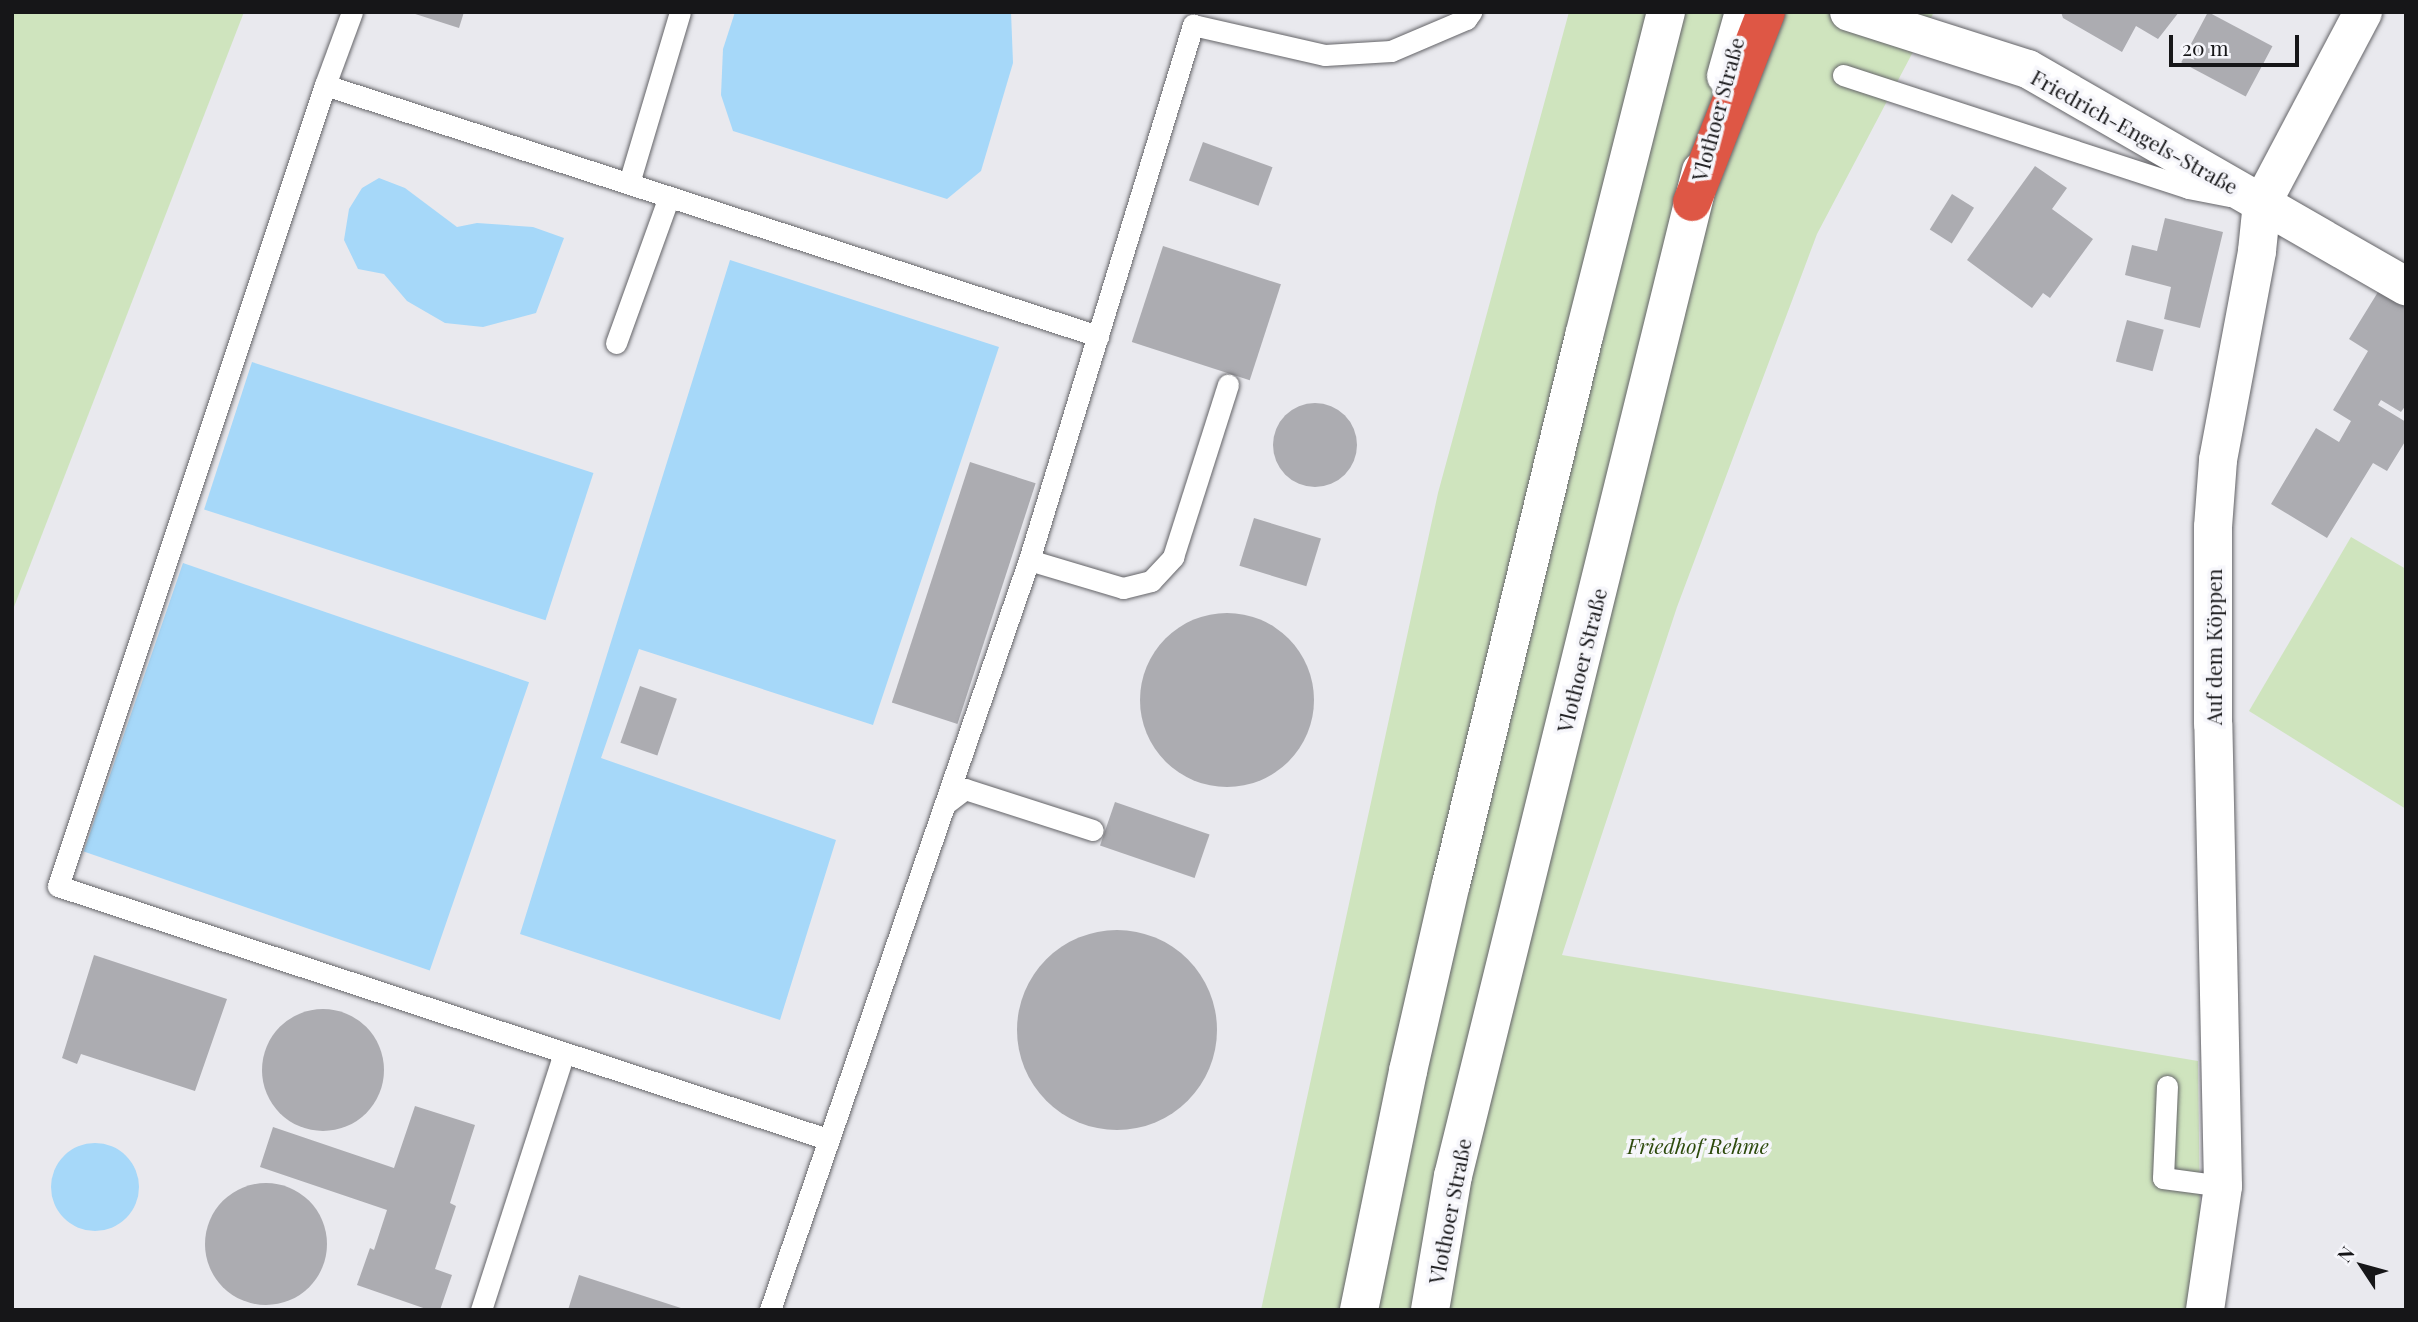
<!DOCTYPE html>
<html>
<head>
<meta charset="utf-8">
<style>
  body { margin:0 }
  #map { position:relative; width:2418px; height:1322px; overflow:hidden; background:#e9e9ee; font-family:"Playfair Display",serif }
  div>[style] { position:absolute }
  .green>* { inset:0; background:#cfe4be }
  .water>* { inset:0; background:#a6d8f9; transform-origin:0 0 }
  .round { border-radius:50% }
  .building>* { inset:0; background:#acacb1; transform-origin:0 0 }
  .roads { filter:drop-shadow(0 0 2px #646468) drop-shadow(0 0 2px #646468) }
  .lane>* { height:21px; margin:-10.5px; padding:0 10.5px; transform-origin:10.5px; border-radius:10.5px; background:#fff }
  .street>* { height:38px; margin:-19px; padding:0 19px; transform-origin:19px; border-radius:19px; background:#fff }
  .secondary>* { height:38px; margin:-19px; padding:0 19px; transform-origin:19px; border-radius:19px; background:#fff }
  .highway>* { height:38px; margin:-19px; padding:0 19px; transform-origin:19px; border-radius:19px; background:#de5745 }
  span { translate:-50% -50%; white-space:nowrap; text-align:center; line-height:1.15; -webkit-text-stroke:7px #f6f6fb; paint-order:stroke }
  .street-label { font-size:21px; color:#161618 }
  .park-label { font-size:21px; color:#2d4a0c; font-style:italic }
  .frame { position:absolute; inset:0; border:14px solid #161618; pointer-events:none }
  .north { position:absolute; left:2327px; top:1231px; width:70px; height:70px; -webkit-text-stroke:5px #f6f6fb; paint-order:stroke; rotate:306deg; font-size:19px; font-weight:700; line-height:28px; text-align:center; color:#161618 }
  .north::after { content:''; display:block; margin:auto; width:24px; height:32px; background:#161618; clip-path:polygon(50% 0,100% 100%,50% 72%,0 100%) }
  .scale { position:absolute; left:2169px; top:35px; width:130px; height:32px; box-sizing:border-box; border:4px solid #161618; border-top:0; padding-left:9px; font-size:21px; line-height:24px; white-space:nowrap; color:#161618; -webkit-text-stroke:5px #f6f6fb; paint-order:stroke }
</style>
</head>
<body>
<div id="map">
  <div class="green">
    <div style="clip-path:polygon(12px 12px,244px 12px,12px 612px)"></div>
    <div style="clip-path:polygon(1569px 12px,1934px 12px,1817px 234px,1677px 607px,1562px 955px,2198px 1061px,2200px 1216px,2186px 1310px,1261px 1310px,1438px 493px)"></div>
    <div style="clip-path:polygon(2351px 537px,2406px 569px,2406px 809px,2249px 711px)"></div>
  </div>
  <div class="water">
    <div style="clip-path:polygon(735px 12px,1011px 12px,1013px 63px,981px 171px,947px 199px,733px 131px,721px 95px,723px 49px)"></div>
    <div style="clip-path:polygon(379px 178px,405px 188px,457px 227px,477px 223px,533px 227px,564px 238px,536px 313px,483px 327px,445px 323px,407px 301px,384px 274px,358px 269px,344px 240px,349px 209px,362px 188px)"></div>
    <div style="clip-path:polygon(730px 260px,999px 347px,873px 725px,639px 649px,601px 758px,836px 840px,780px 1020px,520px 934px)"></div>
    <div style="left:252px;top:362px;width:359px;height:155px;rotate:18deg"></div>
    <div style="left:183px;top:563px;width:366px;height:305px;rotate:19deg"></div>
    <div class="round" style="left:51px;top:1143px;width:88px;height:88px"></div>
  </div>
  <div class="building">
    <div style="clip-path:polygon(409px 12px,464px 12px,459px 28px)"></div>
    <div style="clip-path:polygon(2061px 12px,2179px 12px,2158px 39px,2136px 26px,2122px 52px,2063px 18px)"></div>
    <div style="left:2208px;top:12px;width:73px;height:57px;rotate:28deg"></div>
    <div style="left:1203px;top:142px;width:74px;height:41px;rotate:20deg"></div>
    <div style="clip-path:polygon(2035px 166px,2067px 188px,2052px 209px,2093px 239px,2050px 298px,2043px 293px,2032px 308px,1967px 260px)"></div>
    <div style="left:1952px;top:194px;width:26px;height:42px;rotate:32deg"></div>
    <div style="clip-path:polygon(2165px 218px,2223px 232px,2200px 328px,2164px 319px,2171px 287px,2125px 275px,2132px 245px,2157px 251px)"></div>
    <div style="left:1163px;top:246px;width:124px;height:101px;rotate:18deg"></div>
    <div style="clip-path:polygon(2386px 279px,2406px 290px,2406px 405px,2401px 412px,2381px 400px,2378px 405px,2406px 422px,2406px 440px,2387px 471px,2373px 463px,2327px 538px,2271px 504px,2316px 428px,2339px 442px,2351px 421px,2333px 410px,2368px 351px,2349px 339px)"></div>
    <div style="left:2127px;top:320px;width:38px;height:43px;rotate:15deg"></div>
    <div class="round" style="left:1273px;top:403px;width:84px;height:84px"></div>
    <div style="left:970px;top:462px;width:69px;height:253px;rotate:18deg"></div>
    <div style="left:1254px;top:518px;width:70px;height:50px;rotate:17deg"></div>
    <div class="round" style="left:1140px;top:613px;width:174px;height:174px"></div>
    <div style="left:640px;top:686px;width:39px;height:60px;rotate:19deg"></div>
    <div style="left:1115px;top:802px;width:100px;height:46px;rotate:19deg"></div>
    <div class="round" style="left:1017px;top:930px;width:200px;height:200px"></div>
    <div style="clip-path:polygon(94px 955px,227px 999px,195px 1091px,81px 1054px,77px 1064px,62px 1058px)"></div>
    <div class="round" style="left:262px;top:1009px;width:122px;height:122px"></div>
    <div style="clip-path:polygon(415px 1106px,475px 1125px,450px 1203px,456px 1206px,435px 1269px,452px 1275px,440px 1310px,429px 1310px,357px 1285px,370px 1248px,374px 1250px,387px 1210px,260px 1167px,273px 1127px,394px 1168px)"></div>
    <div class="round" style="left:205px;top:1183px;width:122px;height:122px"></div>
    <div style="clip-path:polygon(579px 1275px,684px 1309px,684px 1310px,568px 1310px)"></div>
  </div>
  <div class="roads">
    <div class="lane">
      <div style="left:352px;top:12px;width:78px;rotate:110.3deg"></div>
      <div style="left:325px;top:85px;width:813px;rotate:17.99deg"></div>
      <div style="left:1843px;top:75px;width:363px;rotate:18.1deg"></div>
      <div style="left:2188px;top:188px;width:42px;rotate:11deg"></div>
      <div style="left:325px;top:85px;width:844px;rotate:108.43deg"></div>
      <div style="left:58px;top:886px;width:810px;rotate:18.21deg"></div>
      <div style="left:629px;top:183px;width:178px;rotate:-73.4deg"></div>
      <div style="left:616px;top:343px;width:153px;rotate:-70.1deg"></div>
      <div style="left:1029px;top:560px;width:98px;rotate:16.6deg"></div>
      <div style="left:1123px;top:588px;width:29px;rotate:-14deg"></div>
      <div style="left:1151px;top:581px;width:33px;rotate:-47deg"></div>
      <div style="left:1173px;top:557px;width:181px;rotate:-72.3deg"></div>
      <div style="left:945px;top:804px;width:25px;rotate:-37deg"></div>
      <div style="left:965px;top:789px;width:134px;rotate:17.8deg"></div>
      <div style="left:2167px;top:1086px;width:92px;rotate:92.5deg"></div>
      <div style="left:2163px;top:1178px;width:61px;rotate:7.6deg"></div>
      <div style="left:481px;top:1310px;width:270px;rotate:-72.1deg"></div>
      <div style="left:770px;top:1310px;width:793px;rotate:-70.95deg"></div>
      <div style="left:1029px;top:560px;width:560px;rotate:-72.96deg"></div>
      <div style="left:1193px;top:25px;width:135px;rotate:12.8deg"></div>
      <div style="left:1325px;top:55px;width:66px;rotate:-3.5deg"></div>
      <div style="left:1391px;top:51px;width:82px;rotate:-23.1deg"></div>
      <div style="left:1466px;top:19px;width:9px;rotate:-54deg"></div>
    </div>
    <div class="street">
      <div style="left:1849px;top:12px;width:188px;rotate:17.7deg"></div>
      <div style="left:2028px;top:69px;width:436px;rotate:29.9deg"></div>
      <div style="left:2205px;top:1310px;width:125px;rotate:-81.7deg"></div>
      <div style="left:2223px;top:1186px;width:462px;rotate:-91.2deg"></div>
      <div style="left:2213px;top:724px;width:197px;rotate:-90deg"></div>
      <div style="left:2213px;top:527px;width:67px;rotate:-85.7deg"></div>
      <div style="left:2218px;top:460px;width:213px;rotate:-79.4deg"></div>
      <div style="left:2257px;top:251px;width:48px;rotate:-84.1deg"></div>
      <div style="left:2262px;top:203px;width:216px;rotate:-62.1deg"></div>
    </div>
    <div class="secondary">
      <div style="left:1726px;top:76px;width:66px;rotate:-74.3deg"></div>
      <div style="left:1359px;top:1310px;width:244px;rotate:-78.4deg"></div>
      <div style="left:1408px;top:1071px;width:192px;rotate:-77.1deg"></div>
      <div style="left:1451px;top:884px;width:564px;rotate:-76.36deg"></div>
      <div style="left:1584px;top:336px;width:334px;rotate:-75.8deg"></div>
      <div style="left:1430px;top:1310px;width:136px;rotate:-80.3deg"></div>
      <div style="left:1453px;top:1176px;width:1035px;rotate:-76.14deg"></div>
    </div>
    <div class="highway">
      <div style="left:1692px;top:202px;width:204px;rotate:-68.7deg"></div>
    </div>
  </div>
  <div class="street-label">
    <span style="left:1717px;top:109px;rotate:-75deg">Vlothoer Straße</span>
    <span style="left:2135px;top:131px;rotate:29deg">Friedrich-Engels-Straße</span>
    <span style="left:2213px;top:647px;rotate:-90deg">Auf dem Köppen</span>
    <span style="left:1581px;top:660px;rotate:-76deg">Vlothoer Straße</span>
    <span style="left:1449px;top:1211px;rotate:-79deg">Vlothoer Straße</span>
  </div>
  <div class="park-label">
    <span style="left:1698px;top:1145px">Friedhof Rehme</span>
  </div>
  <div class="frame"></div>
  <div class="north">N</div>
  <div class="scale">20 m</div>
</div>
</body>
</html>
